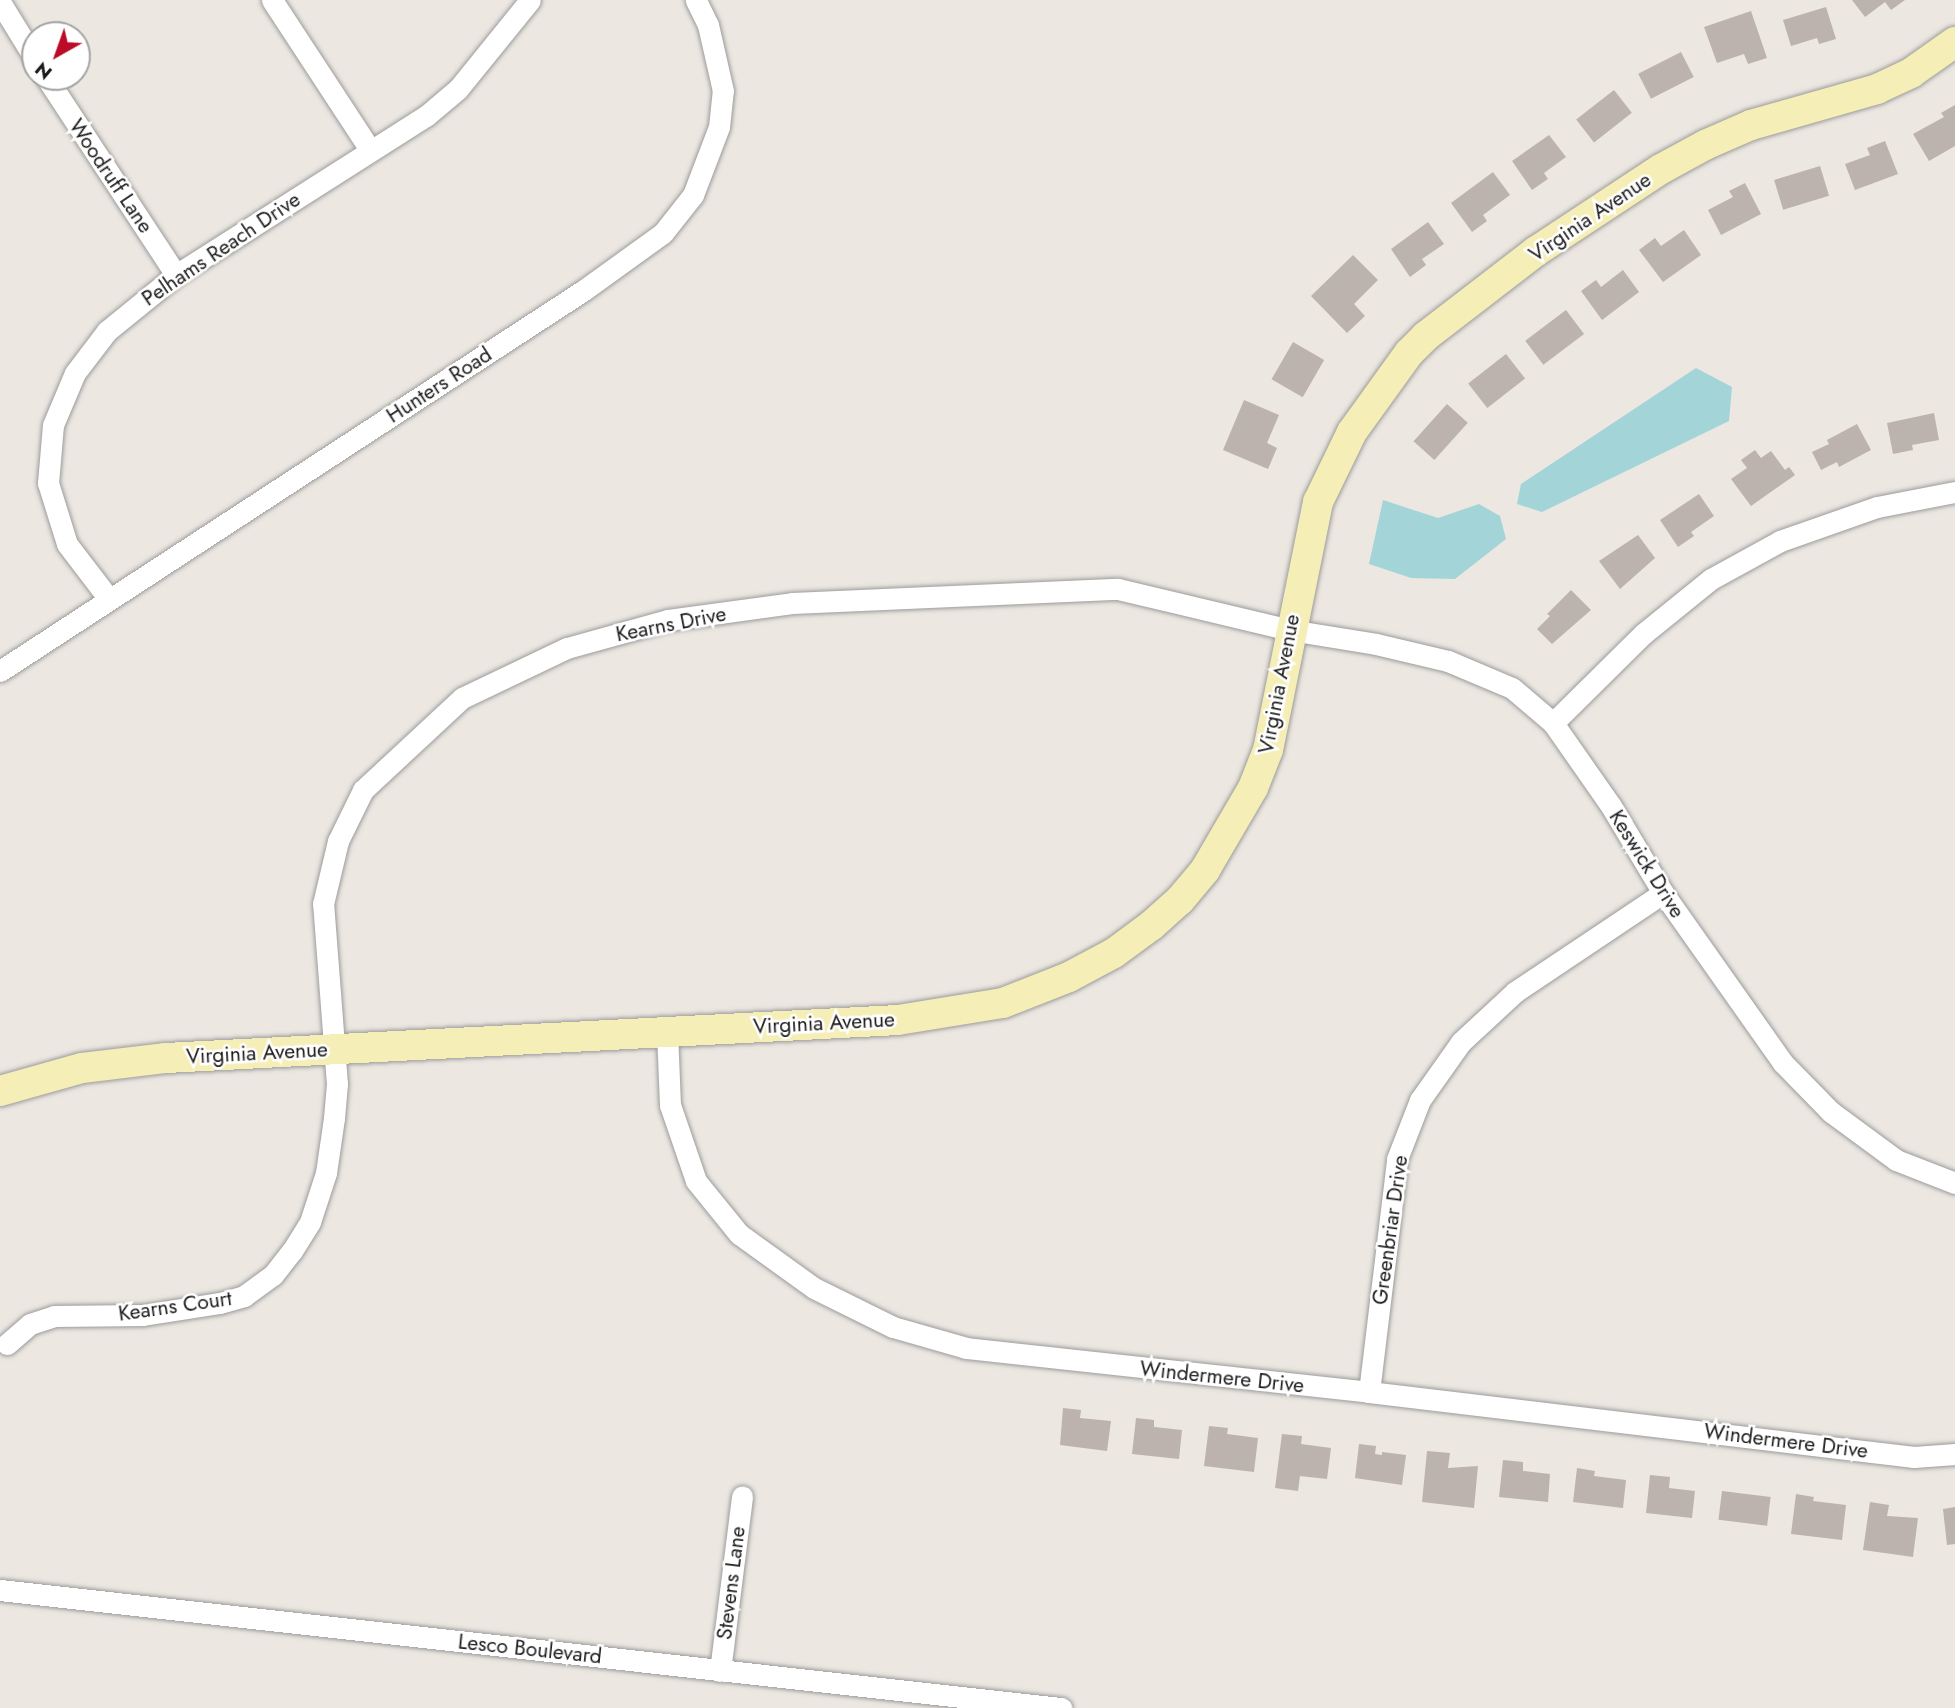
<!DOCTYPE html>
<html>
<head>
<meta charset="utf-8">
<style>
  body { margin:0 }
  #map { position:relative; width:1955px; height:1708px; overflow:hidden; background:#ece7e1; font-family:Jost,sans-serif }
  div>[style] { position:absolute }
  .water>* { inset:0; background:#a3d5d8 }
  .building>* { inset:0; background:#bcb2ae; transform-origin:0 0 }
  .roads { filter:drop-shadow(0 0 2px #9c9c9c) drop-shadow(0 0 2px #9c9c9c) }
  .street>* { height:21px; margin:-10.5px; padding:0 10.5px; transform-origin:10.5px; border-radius:10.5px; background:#fff }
  .secondary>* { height:30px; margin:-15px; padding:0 15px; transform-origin:15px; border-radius:15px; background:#f5eeb6 }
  span { translate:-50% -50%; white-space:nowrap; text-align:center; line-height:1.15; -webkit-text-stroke:5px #fff; paint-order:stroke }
  .street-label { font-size:21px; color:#1b1b1b }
  .north { position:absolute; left:21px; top:21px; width:70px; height:70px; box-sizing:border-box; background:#fff; border:2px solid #a4a4a4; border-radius:50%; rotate:220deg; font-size:19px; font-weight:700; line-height:28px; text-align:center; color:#1b1b1b }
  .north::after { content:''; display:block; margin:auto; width:24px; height:32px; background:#bc0b29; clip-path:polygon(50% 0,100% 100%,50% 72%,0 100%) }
</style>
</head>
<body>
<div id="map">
  <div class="water">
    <div style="clip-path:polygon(1696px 368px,1732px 387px,1729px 421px,1542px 512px,1517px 504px,1521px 484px)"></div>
    <div style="clip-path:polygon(1383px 500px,1438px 518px,1479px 504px,1500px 516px,1506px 539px,1455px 579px,1411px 578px,1369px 564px)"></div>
  </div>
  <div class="building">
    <div style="clip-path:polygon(1852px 0,1905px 0,1891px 10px,1885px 2px,1865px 17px)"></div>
    <div style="clip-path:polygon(1826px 7px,1836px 39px,1819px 44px,1817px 38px,1791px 46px,1783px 20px)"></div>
    <div style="clip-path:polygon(1751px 11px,1767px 58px,1748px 64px,1744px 54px,1717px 63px,1704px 27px)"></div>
    <div style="left:1681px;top:52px;width:28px;height:48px;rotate:63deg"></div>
    <div style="left:1614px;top:90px;width:29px;height:48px;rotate:52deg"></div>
    <div style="clip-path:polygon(1955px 105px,1955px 146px,1929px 161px,1913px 134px,1944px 117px,1941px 113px)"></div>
    <div style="clip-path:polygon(1549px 135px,1566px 157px,1544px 173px,1548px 179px,1532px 190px,1512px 161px)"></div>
    <div style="clip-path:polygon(1885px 141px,1898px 174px,1855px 190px,1845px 164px,1870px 155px,1867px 148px)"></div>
    <div style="left:1820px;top:166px;width:31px;height:48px;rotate:73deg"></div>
    <div style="clip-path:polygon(1493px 172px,1510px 195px,1483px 215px,1487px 221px,1472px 232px,1451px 203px)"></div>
    <div style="clip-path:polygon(1745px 183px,1761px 214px,1721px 235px,1708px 210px,1733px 197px,1729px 191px)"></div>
    <div style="clip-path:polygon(1428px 222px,1444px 244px,1422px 259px,1426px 265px,1410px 277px,1391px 249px)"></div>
    <div style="clip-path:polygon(1684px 230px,1701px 255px,1663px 282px,1639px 250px,1655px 238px,1661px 246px)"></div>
    <div style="clip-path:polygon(1353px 255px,1378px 280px,1354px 304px,1365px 316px,1347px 333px,1311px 296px)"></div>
    <div style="clip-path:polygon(1623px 270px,1639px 292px,1602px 320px,1581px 291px,1596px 280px,1601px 287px)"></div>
    <div style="left:1566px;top:310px;width:30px;height:51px;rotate:53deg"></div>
    <div style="left:1293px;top:342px;width:36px;height:43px;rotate:30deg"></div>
    <div style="left:1506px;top:354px;width:31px;height:48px;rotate:52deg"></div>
    <div style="clip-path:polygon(1244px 400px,1279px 415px,1267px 443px,1277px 448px,1268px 469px,1223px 450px)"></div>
    <div style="left:1447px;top:404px;width:28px;height:50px;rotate:42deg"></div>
    <div style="clip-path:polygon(1934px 413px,1939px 440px,1912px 445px,1913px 450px,1893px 454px,1887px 423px)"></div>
    <div style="clip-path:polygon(1857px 424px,1871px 450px,1839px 467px,1837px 462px,1821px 470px,1812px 452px,1829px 444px,1827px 440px)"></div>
    <div style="clip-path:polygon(1755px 450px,1761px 458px,1771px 451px,1785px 470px,1789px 467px,1795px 475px,1751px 506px,1731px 479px,1747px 468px,1741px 460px)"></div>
    <div style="clip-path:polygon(1699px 494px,1714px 516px,1691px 532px,1694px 536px,1678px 547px,1660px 520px)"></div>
    <div style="clip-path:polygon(1638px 535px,1655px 558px,1620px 589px,1599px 561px)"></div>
    <div style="clip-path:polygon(1571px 590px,1591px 610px,1552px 644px,1537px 629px,1550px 616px,1547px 614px)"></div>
    <div style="clip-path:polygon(1063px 1408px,1081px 1410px,1080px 1418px,1111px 1421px,1107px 1451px,1060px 1445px)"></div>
    <div style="clip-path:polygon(1136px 1418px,1154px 1420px,1154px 1427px,1182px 1430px,1179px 1459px,1132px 1454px)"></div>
    <div style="clip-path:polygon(1209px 1426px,1228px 1428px,1227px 1434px,1258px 1438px,1254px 1472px,1204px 1466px)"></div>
    <div style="clip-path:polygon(1282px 1434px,1302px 1436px,1301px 1444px,1331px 1448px,1327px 1479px,1300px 1476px,1298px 1491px,1275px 1488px)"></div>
    <div style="clip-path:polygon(1359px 1444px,1376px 1446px,1375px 1454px,1382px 1455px,1382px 1452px,1406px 1455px,1402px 1485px,1355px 1478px)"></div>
    <div style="clip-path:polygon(1427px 1451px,1450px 1453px,1448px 1468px,1478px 1466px,1474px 1508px,1422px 1502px)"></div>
    <div style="clip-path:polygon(1503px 1460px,1523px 1462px,1523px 1471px,1550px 1474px,1548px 1502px,1499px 1497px)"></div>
    <div style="clip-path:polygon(1577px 1468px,1595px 1471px,1594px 1476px,1626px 1480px,1623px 1508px,1573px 1502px)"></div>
    <div style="clip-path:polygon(1650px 1475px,1670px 1477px,1669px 1488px,1695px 1491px,1692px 1518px,1646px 1513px)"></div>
    <div style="left:1722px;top:1491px;width:49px;height:29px;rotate:7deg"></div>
    <div style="clip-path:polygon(1796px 1494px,1814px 1497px,1813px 1501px,1846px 1505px,1842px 1540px,1791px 1534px)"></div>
    <div style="clip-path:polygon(1870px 1502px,1889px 1505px,1887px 1516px,1918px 1518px,1913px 1557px,1863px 1550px)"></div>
    <div style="clip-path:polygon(1955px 1507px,1955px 1544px,1947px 1545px,1943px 1509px)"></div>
  </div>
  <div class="roads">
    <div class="street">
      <div style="left:272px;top:0;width:179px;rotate:56.8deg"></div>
      <div style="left:0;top:2px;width:67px;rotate:58.4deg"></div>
      <div style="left:46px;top:77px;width:237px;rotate:56.7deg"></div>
      <div style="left:109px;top:599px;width:69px;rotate:-127.4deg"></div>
      <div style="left:67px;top:544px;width:64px;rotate:-107.3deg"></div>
      <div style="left:48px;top:483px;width:58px;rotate:-85.1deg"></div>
      <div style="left:53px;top:425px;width:56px;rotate:-67.1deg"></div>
      <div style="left:75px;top:373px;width:53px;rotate:-52.7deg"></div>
      <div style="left:107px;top:331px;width:89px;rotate:-39.1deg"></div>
      <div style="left:176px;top:275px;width:296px;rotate:-32.5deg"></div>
      <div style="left:426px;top:116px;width:42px;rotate:-40.2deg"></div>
      <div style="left:458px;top:89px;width:114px;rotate:-51deg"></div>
      <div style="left:0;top:671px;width:697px;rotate:-33.12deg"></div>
      <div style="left:584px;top:290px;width:97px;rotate:-35.8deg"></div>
      <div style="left:663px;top:233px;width:48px;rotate:-51.7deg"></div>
      <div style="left:693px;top:195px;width:73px;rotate:-69.1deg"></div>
      <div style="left:719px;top:127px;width:36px;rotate:-84deg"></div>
      <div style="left:723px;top:91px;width:68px;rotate:-102.8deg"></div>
      <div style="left:708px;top:25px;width:28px;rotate:-116deg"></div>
      <div style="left:1553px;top:723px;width:127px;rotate:-44.7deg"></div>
      <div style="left:1643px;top:634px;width:87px;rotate:-39deg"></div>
      <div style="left:1711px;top:579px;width:79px;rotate:-28.8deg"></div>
      <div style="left:1780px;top:541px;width:103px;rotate:-19.3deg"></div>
      <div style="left:1877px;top:507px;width:79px;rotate:-10.9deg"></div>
      <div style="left:667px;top:1031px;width:74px;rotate:87.7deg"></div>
      <div style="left:670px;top:1105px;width:80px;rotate:71.1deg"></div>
      <div style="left:696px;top:1181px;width:68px;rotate:50.9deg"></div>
      <div style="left:739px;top:1234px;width:92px;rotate:35.8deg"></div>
      <div style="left:814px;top:1288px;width:88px;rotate:26.3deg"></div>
      <div style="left:893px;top:1327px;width:76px;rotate:16deg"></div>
      <div style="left:966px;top:1348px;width:405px;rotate:6.2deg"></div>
      <div style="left:1369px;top:1392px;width:549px;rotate:6.8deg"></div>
      <div style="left:1914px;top:1457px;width:41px;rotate:-4.2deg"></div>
      <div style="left:7px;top:1344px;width:30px;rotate:-41deg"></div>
      <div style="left:30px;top:1324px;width:25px;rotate:-18deg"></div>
      <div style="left:54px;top:1316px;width:89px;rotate:-0.6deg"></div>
      <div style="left:143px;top:1315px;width:78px;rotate:-8.9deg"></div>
      <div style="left:220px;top:1303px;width:25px;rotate:-16deg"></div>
      <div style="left:244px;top:1296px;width:36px;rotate:-36deg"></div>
      <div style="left:273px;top:1275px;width:31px;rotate:-52deg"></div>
      <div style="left:292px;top:1251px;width:34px;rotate:-58deg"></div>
      <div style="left:310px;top:1222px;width:52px;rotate:-71.9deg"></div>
      <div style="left:326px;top:1173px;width:56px;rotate:-81.7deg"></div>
      <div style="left:334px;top:1118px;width:34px;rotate:-85deg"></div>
      <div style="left:337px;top:1084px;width:181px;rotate:-94.4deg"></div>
      <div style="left:323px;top:904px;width:65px;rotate:-76.6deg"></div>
      <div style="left:338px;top:841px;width:57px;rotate:-63.9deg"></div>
      <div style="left:363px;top:790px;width:135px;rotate:-42.9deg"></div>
      <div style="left:462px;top:698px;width:116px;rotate:-25.5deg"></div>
      <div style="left:567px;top:648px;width:105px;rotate:-15.5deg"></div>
      <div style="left:668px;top:620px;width:125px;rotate:-7.8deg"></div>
      <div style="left:792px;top:603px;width:326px;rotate:-2.5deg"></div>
      <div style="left:1118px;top:589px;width:177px;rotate:13.4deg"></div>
      <div style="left:1290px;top:630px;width:87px;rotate:9.2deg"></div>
      <div style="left:1376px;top:644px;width:74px;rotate:13.3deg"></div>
      <div style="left:1448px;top:661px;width:69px;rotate:22.9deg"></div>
      <div style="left:1512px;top:688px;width:54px;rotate:40.5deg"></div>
      <div style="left:1553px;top:723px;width:101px;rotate:55.1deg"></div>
      <div style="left:1611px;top:806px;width:101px;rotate:59.1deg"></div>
      <div style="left:1663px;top:893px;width:208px;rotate:54.8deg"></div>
      <div style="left:1783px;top:1063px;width:69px;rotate:45.6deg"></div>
      <div style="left:1831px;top:1112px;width:81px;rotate:36.4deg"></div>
      <div style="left:1896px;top:1160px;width:63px;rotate:21.3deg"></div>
      <div style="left:1369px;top:1392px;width:235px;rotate:-83.1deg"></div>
      <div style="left:1397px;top:1159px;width:63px;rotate:-68.7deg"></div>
      <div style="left:1420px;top:1100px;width:71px;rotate:-54.7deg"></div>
      <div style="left:1461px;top:1042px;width:74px;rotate:-42.8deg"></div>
      <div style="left:1515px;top:992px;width:178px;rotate:-33.8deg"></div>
      <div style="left:0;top:1590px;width:1068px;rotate:6.35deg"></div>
      <div style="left:720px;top:1671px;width:176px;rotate:-82.8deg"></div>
    </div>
    <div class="secondary">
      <div style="left:0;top:1091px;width:85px;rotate:-15.7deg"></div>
      <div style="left:82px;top:1068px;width:85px;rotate:-6.8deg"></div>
      <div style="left:166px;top:1058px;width:733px;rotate:-2.97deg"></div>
      <div style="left:898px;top:1020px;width:106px;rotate:-9.2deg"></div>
      <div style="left:1003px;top:1003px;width:71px;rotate:-21.5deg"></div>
      <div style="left:1069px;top:977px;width:51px;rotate:-28.1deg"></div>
      <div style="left:1114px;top:953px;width:47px;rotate:-36.4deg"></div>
      <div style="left:1152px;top:925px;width:38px;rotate:-42deg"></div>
      <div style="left:1180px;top:900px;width:39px;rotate:-50deg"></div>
      <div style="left:1205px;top:870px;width:95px;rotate:-59.7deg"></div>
      <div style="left:1253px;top:788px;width:41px;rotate:-68.5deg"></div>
      <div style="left:1268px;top:750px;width:253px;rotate:-78.6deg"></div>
      <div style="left:1318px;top:502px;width:78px;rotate:-64.1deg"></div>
      <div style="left:1352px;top:432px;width:97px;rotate:-54.2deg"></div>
      <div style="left:1409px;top:353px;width:24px;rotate:-45deg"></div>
      <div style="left:1426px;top:336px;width:138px;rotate:-37.6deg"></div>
      <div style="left:1535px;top:252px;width:151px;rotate:-33.4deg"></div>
      <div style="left:1661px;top:169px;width:50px;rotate:-28.6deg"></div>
      <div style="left:1705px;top:145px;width:50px;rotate:-23.5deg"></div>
      <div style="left:1751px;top:125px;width:131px;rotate:-15.9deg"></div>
      <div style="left:1877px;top:89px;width:38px;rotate:-25deg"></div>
      <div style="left:1911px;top:73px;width:54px;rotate:-35.2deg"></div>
    </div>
  </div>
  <div class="street-label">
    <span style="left:111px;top:176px;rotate:56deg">Woodruff Lane</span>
    <span style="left:1590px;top:217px;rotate:-34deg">Virginia Avenue</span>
    <span style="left:221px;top:249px;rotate:-34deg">Pelhams Reach Drive</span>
    <span style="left:439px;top:385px;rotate:-33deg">Hunters Road</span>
    <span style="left:671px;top:624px;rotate:-11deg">Kearns Drive</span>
    <span style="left:1279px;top:684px;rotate:-79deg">Virginia Avenue</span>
    <span style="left:1647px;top:864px;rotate:58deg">Keswick Drive</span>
    <span style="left:824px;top:1023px;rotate:-3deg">Virginia Avenue</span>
    <span style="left:257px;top:1053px;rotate:-3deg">Virginia Avenue</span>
    <span style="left:1390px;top:1230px;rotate:-82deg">Greenbriar Drive</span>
    <span style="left:175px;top:1306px;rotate:-8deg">Kearns Court</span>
    <span style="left:1222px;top:1377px;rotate:6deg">Windermere Drive</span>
    <span style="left:1786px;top:1441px;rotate:7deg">Windermere Drive</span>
    <span style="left:731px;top:1583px;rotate:-83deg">Stevens Lane</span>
    <span style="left:530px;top:1649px;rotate:6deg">Lesco Boulevard</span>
  </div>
  <div class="north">N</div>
</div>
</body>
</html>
